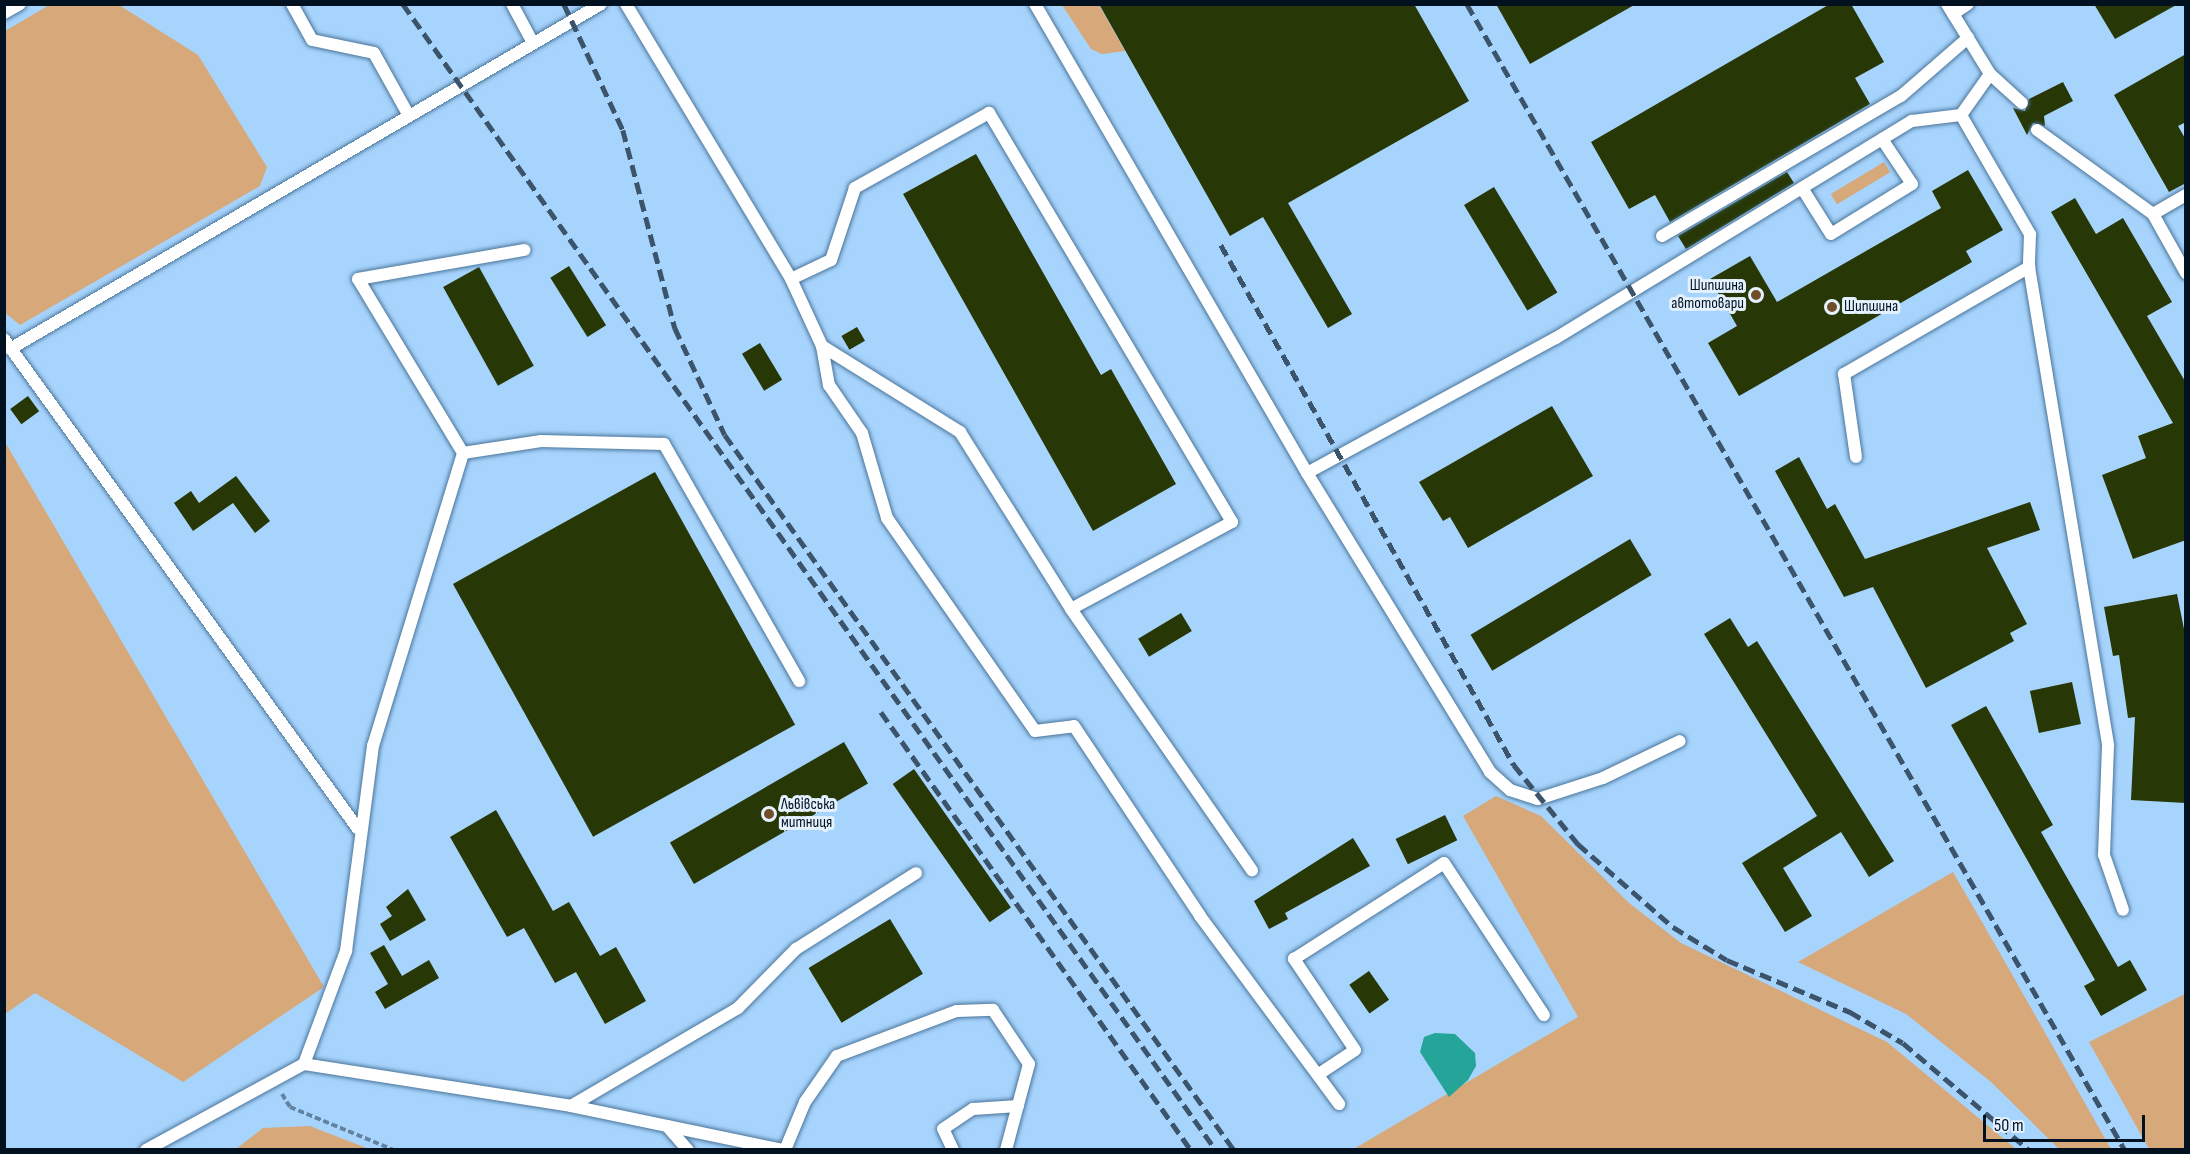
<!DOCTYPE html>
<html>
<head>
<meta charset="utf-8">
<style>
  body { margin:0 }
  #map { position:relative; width:2190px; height:1154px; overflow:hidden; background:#a7d4fd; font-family:"Sofia Sans Condensed",sans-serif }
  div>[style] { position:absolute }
  .green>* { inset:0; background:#d7a879; transform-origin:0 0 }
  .water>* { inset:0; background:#25a49a }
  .building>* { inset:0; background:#273705; transform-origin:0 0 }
  .path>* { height:4px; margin-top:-2px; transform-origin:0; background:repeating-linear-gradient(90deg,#6282a0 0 6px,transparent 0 9px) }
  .roads { filter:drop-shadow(0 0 2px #4b759a) drop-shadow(0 0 2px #4b759a) }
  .lane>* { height:12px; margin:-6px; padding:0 6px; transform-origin:6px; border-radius:6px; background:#fff }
  .rail>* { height:4.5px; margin-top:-2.25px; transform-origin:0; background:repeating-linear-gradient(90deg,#3b546b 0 12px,transparent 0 18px) }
  .dots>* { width:16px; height:16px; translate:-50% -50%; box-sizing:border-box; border:3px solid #e4f1fe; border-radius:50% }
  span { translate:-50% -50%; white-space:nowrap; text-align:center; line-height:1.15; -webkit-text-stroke:6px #e4f1fe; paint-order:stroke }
  .poi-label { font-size:16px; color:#02111f }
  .right { translate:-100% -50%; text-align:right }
  .left { translate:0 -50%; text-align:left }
  .frame { position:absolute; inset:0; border:6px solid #02111f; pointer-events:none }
  .scale { position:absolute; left:1983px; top:1115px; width:162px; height:27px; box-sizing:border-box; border:3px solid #02111f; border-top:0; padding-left:8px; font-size:18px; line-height:21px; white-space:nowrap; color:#02111f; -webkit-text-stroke:4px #e4f1fe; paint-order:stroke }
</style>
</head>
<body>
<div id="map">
  <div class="green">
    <div style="clip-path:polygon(51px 4px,119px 5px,198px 55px,267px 167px,260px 186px,20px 325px,4px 312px,5px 31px)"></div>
    <div style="clip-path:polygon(1062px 5px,1099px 5px,1125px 51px,1102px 54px,1091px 49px)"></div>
    <div style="left:1884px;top:162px;width:12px;height:62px;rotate:59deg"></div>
    <div style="clip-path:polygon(5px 442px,324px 987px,183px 1082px,35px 993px,5px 1014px)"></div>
    <div style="clip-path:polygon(1496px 796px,1541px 816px,1629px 903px,1681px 943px,1887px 1042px,2016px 1149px,1352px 1150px,1578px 1017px,1463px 816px)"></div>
    <div style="clip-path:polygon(1953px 872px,1997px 948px,2111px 1149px,2059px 1149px,1991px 1082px,1906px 1014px,1798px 962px)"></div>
    <div style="clip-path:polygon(2185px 994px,2185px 1149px,2149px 1149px,2089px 1042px)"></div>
    <div style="clip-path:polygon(310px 1126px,369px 1149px,236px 1149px,263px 1128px)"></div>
  </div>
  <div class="water">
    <div style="clip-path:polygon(1435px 1033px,1455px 1034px,1475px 1053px,1476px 1066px,1468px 1080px,1449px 1097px,1420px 1052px,1424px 1037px)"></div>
  </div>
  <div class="building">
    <div style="clip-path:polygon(1099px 4px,1414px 4px,1469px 101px,1288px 203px,1352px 314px,1328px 328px,1263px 217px,1230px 236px)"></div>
    <div style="clip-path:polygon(1496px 4px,1636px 4px,1530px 64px)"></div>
    <div style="clip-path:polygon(1830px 4px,1851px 4px,1884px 62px,1855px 78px,1870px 104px,1670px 222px,1655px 195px,1629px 209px,1591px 142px)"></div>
    <div style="clip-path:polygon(2094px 4px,2178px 4px,2115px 39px)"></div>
    <div style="clip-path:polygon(2186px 54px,2186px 122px,2178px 126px,2186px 140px,2186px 183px,2169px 192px,2114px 95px)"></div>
    <div style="clip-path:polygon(2063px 82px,2073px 101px,2044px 116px,2045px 126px,2033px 123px,2027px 135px,2013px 108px,2025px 111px,2029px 99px)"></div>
    <div style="clip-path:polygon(976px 154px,1101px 375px,1111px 369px,1176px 484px,1093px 531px,903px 194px)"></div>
    <div style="clip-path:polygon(1968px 170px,2003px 230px,1966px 251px,1972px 262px,1739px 396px,1708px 343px,1737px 326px,1710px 279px,1750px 256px,1777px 302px,1941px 208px,1932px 191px)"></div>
    <div style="clip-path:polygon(1787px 172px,1794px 183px,1686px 249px,1678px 236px)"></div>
    <div style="left:1494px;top:187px;width:123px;height:35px;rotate:59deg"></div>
    <div style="clip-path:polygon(2075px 198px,2096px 234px,2123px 218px,2172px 302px,2147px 316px,2186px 383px,2186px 540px,2133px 559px,2102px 475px,2146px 458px,2138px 436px,2173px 423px,2051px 212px)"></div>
    <div style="left:569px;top:266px;width:70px;height:22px;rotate:58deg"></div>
    <div style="left:479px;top:267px;width:113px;height:41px;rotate:61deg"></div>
    <div style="left:857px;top:327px;width:16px;height:18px;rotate:60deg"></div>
    <div style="left:760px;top:343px;width:43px;height:21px;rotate:59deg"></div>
    <div style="left:28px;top:396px;width:19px;height:22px;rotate:54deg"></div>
    <div style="clip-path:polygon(1552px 406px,1593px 476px,1468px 548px,1450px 517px,1443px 521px,1419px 482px)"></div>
    <div style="clip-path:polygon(1799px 457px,1827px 509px,1835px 504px,1865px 559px,2030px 502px,2040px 530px,1987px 548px,2027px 624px,2010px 633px,2014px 641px,1926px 688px,1873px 587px,1844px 597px,1775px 471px)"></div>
    <div style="left:655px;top:472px;width:289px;height:231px;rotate:61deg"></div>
    <div style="clip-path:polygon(236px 476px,270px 521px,255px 533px,233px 503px,193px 531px,174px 503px,191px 491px,199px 503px)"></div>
    <div style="left:1630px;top:539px;width:42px;height:186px;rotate:59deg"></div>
    <div style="clip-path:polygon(2177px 594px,2186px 639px,2186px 803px,2131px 800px,2135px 717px,2128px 718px,2119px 655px,2113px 656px,2104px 607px)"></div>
    <div style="left:1181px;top:613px;width:21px;height:50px;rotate:59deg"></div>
    <div style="clip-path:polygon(1730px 618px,1748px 647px,1757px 641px,1894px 861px,1869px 877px,1841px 832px,1783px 868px,1812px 916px,1785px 932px,1742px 863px,1817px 816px,1704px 634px)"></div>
    <div style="left:2072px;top:682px;width:43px;height:43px;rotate:78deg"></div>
    <div style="clip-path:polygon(1986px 706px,2053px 825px,2041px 832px,2118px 967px,2130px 960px,2147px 990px,2101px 1016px,2084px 986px,2095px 980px,1951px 725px)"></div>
    <div style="left:844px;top:742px;width:48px;height:201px;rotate:60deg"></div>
    <div style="left:914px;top:769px;width:169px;height:26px;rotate:55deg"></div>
    <div style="clip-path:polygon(496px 810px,553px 911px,569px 902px,600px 956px,616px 947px,646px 1001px,605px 1024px,576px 972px,555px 983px,524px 928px,507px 937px,450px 837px)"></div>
    <div style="left:1445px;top:815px;width:28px;height:55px;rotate:64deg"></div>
    <div style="clip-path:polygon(1353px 838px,1370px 866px,1285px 913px,1288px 919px,1269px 929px,1254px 901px)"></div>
    <div style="clip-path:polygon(408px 889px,426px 920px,390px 941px,380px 924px,392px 916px,386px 907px)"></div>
    <div style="left:890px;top:919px;width:64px;height:95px;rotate:59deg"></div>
    <div style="clip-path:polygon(384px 945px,402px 976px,429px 960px,439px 978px,385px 1009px,375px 992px,388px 984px,370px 953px)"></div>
    <div style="left:1369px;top:971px;width:35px;height:24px;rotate:55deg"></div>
  </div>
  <div class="path">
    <div style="left:282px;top:1094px;width:15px;rotate:58deg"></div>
    <div style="left:290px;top:1107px;width:113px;rotate:22.5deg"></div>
  </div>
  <div class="roads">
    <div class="lane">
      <div style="left:292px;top:4px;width:41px;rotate:60.9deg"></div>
      <div style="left:312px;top:40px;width:63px;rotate:11.8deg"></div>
      <div style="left:374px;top:53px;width:70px;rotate:60.9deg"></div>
      <div style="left:512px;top:4px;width:44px;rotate:61.7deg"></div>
      <div style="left:626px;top:4px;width:321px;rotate:59deg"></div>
      <div style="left:791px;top:279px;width:74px;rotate:65.2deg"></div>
      <div style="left:822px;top:346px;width:163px;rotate:31.9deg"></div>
      <div style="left:960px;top:432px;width:209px;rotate:57.9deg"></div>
      <div style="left:1071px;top:609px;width:183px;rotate:-28.4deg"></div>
      <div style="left:1232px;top:522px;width:476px;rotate:-120.7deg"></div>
      <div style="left:989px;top:113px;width:154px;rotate:150.8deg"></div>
      <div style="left:855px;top:188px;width:76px;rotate:108.4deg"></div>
      <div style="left:831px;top:260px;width:44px;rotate:154.6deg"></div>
      <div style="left:1035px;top:4px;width:542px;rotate:59.89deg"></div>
      <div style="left:1307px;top:473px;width:351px;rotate:58.5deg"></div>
      <div style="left:1490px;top:772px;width:27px;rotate:42deg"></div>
      <div style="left:1510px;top:790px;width:29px;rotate:18deg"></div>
      <div style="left:1538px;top:799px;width:68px;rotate:-17.9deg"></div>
      <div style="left:1603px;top:778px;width:85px;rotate:-25.7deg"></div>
      <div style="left:1947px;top:4px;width:82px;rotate:58.4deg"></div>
      <div style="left:1990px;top:74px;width:43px;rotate:42.2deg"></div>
      <div style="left:4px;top:13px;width:18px;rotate:-29deg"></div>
      <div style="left:1953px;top:14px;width:18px;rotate:-34deg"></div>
      <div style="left:1961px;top:115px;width:138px;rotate:59.9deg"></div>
      <div style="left:2030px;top:234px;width:33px;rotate:92deg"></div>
      <div style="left:2029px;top:267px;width:485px;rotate:80.6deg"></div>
      <div style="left:2108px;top:746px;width:109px;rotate:92.1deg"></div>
      <div style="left:2104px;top:855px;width:58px;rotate:70.9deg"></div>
      <div style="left:1961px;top:115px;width:50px;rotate:-54.7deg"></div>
      <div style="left:2037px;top:130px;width:143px;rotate:35.9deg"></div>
      <div style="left:2153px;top:214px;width:68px;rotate:60.8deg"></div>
      <div style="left:1802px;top:188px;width:54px;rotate:57.8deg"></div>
      <div style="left:1831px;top:234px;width:95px;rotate:-31.7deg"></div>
      <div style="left:1912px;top:184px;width:54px;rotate:-123.7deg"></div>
      <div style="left:2153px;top:214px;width:38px;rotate:-30deg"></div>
      <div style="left:1662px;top:236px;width:277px;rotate:-30.4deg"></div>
      <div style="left:1901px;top:96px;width:89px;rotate:-40.9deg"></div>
      <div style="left:4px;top:339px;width:604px;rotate:54.15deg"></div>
      <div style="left:822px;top:346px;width:40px;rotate:80deg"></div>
      <div style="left:829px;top:385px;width:58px;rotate:55.5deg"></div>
      <div style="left:862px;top:433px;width:89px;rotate:73.6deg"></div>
      <div style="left:887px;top:518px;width:259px;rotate:55.2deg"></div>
      <div style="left:1035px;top:731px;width:39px;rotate:-7deg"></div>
      <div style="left:1074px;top:726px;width:228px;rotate:56.4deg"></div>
      <div style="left:1200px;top:916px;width:234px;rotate:53.5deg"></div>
      <div style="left:10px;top:349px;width:684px;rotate:-30.27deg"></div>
      <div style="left:463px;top:453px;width:79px;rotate:-8.7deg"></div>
      <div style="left:541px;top:441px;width:123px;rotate:1.4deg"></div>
      <div style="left:664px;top:444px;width:273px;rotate:60.3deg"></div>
      <div style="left:1856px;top:457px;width:84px;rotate:-98.2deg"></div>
      <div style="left:1844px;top:374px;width:214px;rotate:-30deg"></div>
      <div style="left:1307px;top:473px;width:283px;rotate:-28.5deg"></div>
      <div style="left:1556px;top:338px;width:417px;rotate:-31.4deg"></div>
      <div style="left:1912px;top:121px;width:49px;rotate:-7deg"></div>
      <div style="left:1071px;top:609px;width:318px;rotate:55.3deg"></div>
      <div style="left:304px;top:1064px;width:121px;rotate:-69.6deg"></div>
      <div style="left:346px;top:951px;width:207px;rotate:-82.5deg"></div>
      <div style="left:373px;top:746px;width:307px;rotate:-72.9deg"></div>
      <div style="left:463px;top:453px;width:203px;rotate:-121.1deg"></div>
      <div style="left:358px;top:279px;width:169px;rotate:-9.9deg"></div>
      <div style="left:1319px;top:1074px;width:43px;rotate:-33.7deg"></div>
      <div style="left:1355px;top:1050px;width:110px;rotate:-123.8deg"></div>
      <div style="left:1294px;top:959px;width:178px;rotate:-32.6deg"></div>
      <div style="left:1444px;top:863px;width:182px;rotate:56.7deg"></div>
      <div style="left:571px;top:1106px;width:194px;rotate:-30.4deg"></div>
      <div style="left:738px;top:1008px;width:83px;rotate:-45.5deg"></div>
      <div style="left:796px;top:949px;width:142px;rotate:-32.3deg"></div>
      <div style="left:667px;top:1126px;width:32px;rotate:49deg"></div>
      <div style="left:146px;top:1150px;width:180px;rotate:-28.6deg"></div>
      <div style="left:304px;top:1064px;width:270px;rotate:8.9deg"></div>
      <div style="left:571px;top:1106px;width:217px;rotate:11.7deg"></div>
      <div style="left:785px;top:1150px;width:52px;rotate:-67.4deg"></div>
      <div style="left:805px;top:1102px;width:56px;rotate:-55.2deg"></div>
      <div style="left:837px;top:1056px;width:128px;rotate:-20.6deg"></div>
      <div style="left:957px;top:1011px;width:36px;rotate:-2deg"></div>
      <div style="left:993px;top:1010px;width:65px;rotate:56.3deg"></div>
      <div style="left:1029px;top:1064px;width:89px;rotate:105deg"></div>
      <div style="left:953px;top:1150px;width:23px;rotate:-115deg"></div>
      <div style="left:943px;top:1129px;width:36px;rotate:-34deg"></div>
      <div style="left:973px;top:1109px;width:45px;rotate:-3.8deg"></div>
    </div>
  </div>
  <div class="rail">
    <div style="left:403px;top:4px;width:1405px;rotate:54.65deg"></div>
    <div style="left:564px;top:4px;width:139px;rotate:64.9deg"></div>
    <div style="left:623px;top:130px;width:205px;rotate:75.3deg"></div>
    <div style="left:675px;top:328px;width:118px;rotate:65deg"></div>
    <div style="left:725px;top:435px;width:878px;rotate:54.55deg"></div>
    <div style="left:1467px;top:4px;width:1321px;rotate:60.14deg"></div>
    <div style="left:1221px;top:245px;width:597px;rotate:60.6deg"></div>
    <div style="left:1514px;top:765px;width:102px;rotate:51deg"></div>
    <div style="left:1578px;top:844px;width:126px;rotate:41.1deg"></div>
    <div style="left:1673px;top:927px;width:63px;rotate:31.4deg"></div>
    <div style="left:1727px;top:960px;width:134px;rotate:22.9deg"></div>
    <div style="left:1850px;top:1012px;width:61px;rotate:30.3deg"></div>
    <div style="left:1903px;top:1043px;width:165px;rotate:40.3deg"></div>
    <div style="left:881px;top:712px;width:537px;rotate:54.71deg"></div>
  </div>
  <div class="dots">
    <div style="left:1756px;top:295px;background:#714e27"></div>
    <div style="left:1832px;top:307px;background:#714e27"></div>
    <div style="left:769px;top:814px;background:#714e27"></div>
  </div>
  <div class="poi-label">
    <span class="right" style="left:1744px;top:295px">Шипшина<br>автотовари</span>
    <span class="left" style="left:1844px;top:307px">Шипшина</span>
    <span class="left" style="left:781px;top:814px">Львівська<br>митниця</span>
  </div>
  <div class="frame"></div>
  <div class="scale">50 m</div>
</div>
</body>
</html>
